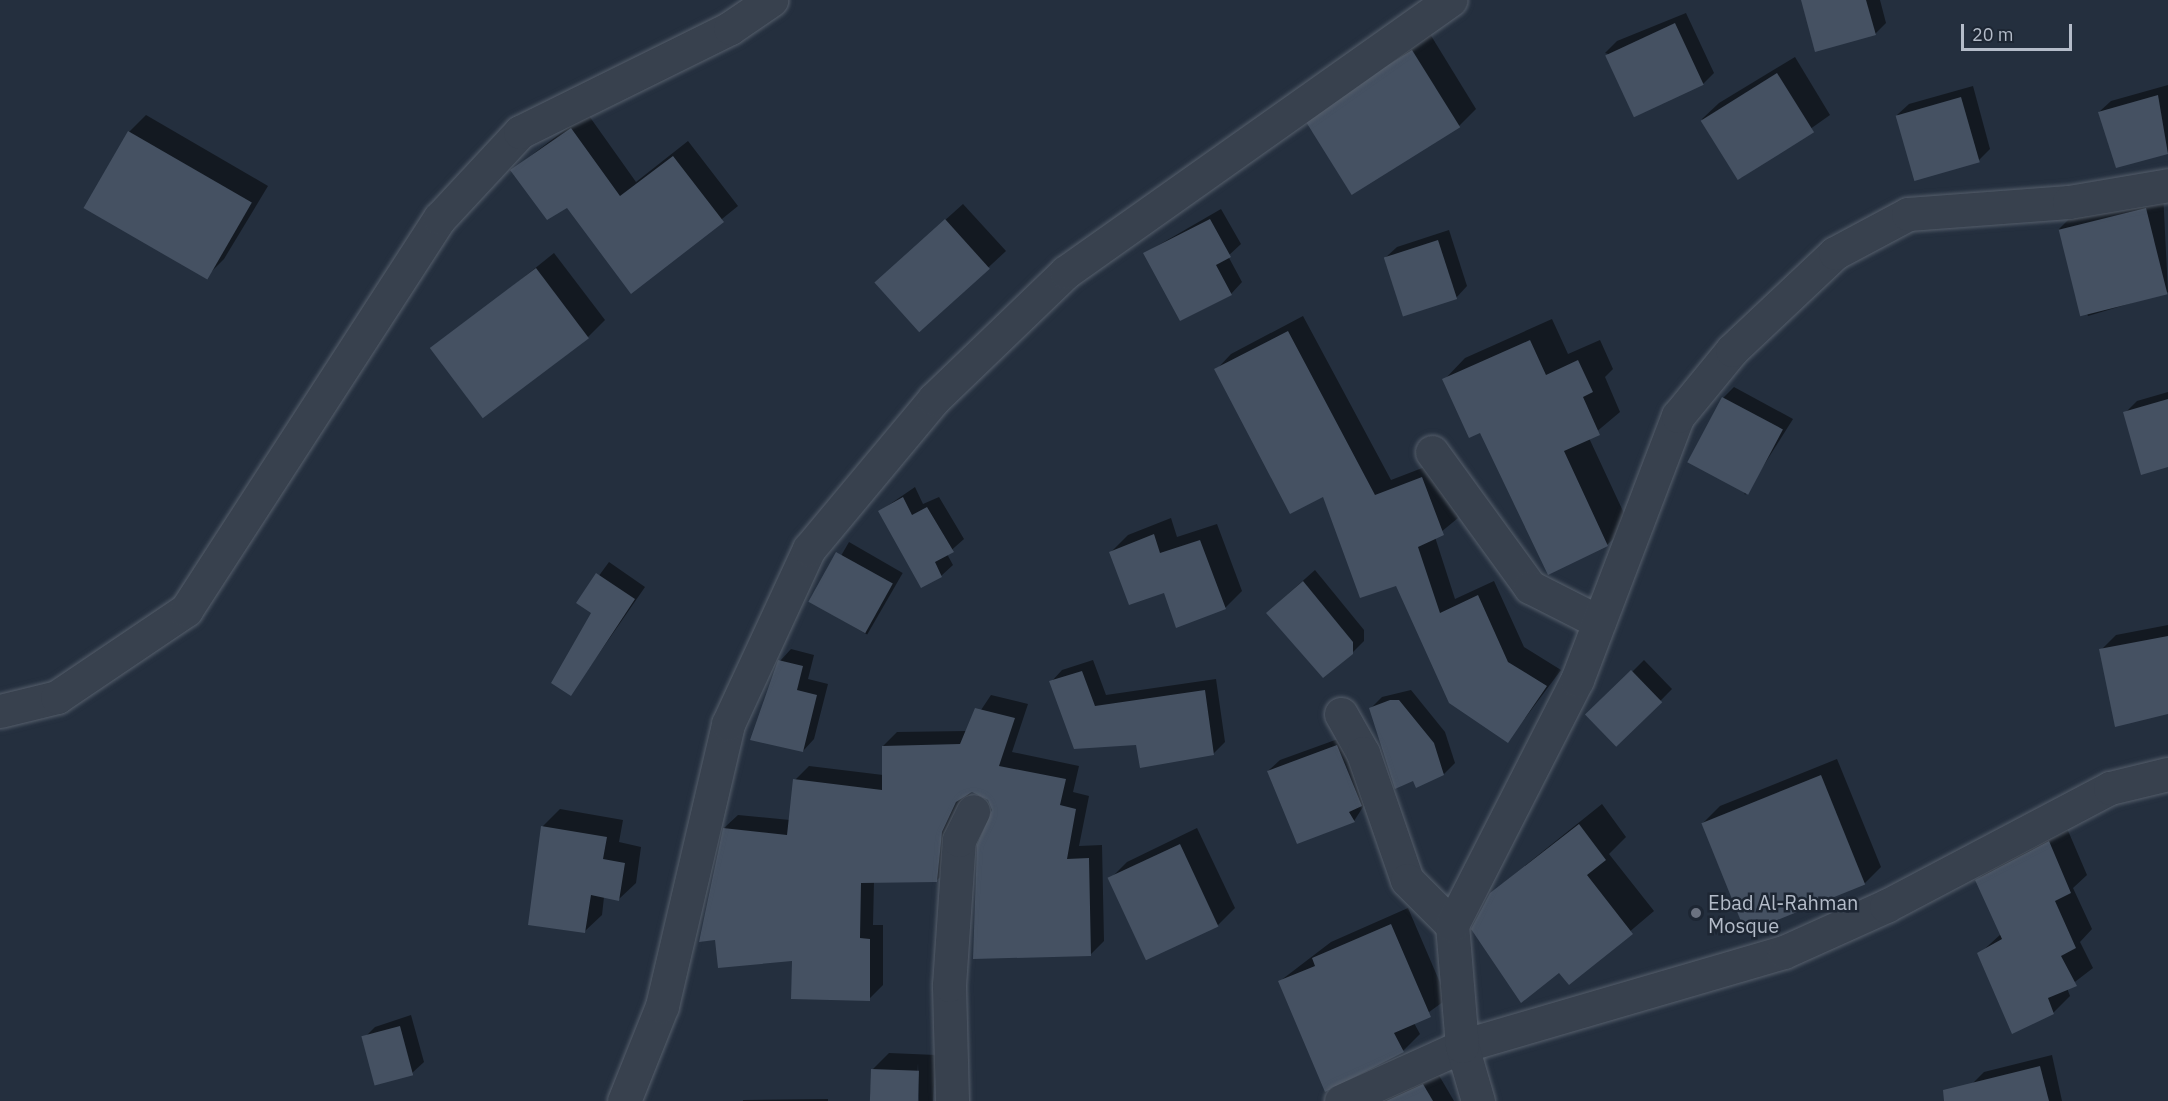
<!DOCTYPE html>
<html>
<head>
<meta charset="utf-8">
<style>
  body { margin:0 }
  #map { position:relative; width:2168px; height:1101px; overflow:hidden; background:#242f3e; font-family:"IBM Plex Sans",sans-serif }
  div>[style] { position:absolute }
  .shadow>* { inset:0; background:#0007; transform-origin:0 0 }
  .building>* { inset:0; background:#455162; transform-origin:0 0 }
  .roads { filter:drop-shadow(0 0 2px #565f6c) drop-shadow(0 0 2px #565f6c) }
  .minor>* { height:33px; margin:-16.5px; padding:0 16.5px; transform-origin:16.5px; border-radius:16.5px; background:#38414e }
  .dots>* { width:16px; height:16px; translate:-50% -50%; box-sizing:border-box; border:3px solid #1d2633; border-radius:50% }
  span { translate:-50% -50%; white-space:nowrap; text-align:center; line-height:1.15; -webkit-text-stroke:5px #1d2633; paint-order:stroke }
  .poi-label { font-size:20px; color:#b4bcc9 }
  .left { translate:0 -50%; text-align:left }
  .scale { position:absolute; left:1961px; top:24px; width:111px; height:27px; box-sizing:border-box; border:3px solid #b4bcc9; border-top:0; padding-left:8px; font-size:18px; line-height:21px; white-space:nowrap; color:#b4bcc9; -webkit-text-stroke:4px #1d2633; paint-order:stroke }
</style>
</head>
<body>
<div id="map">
  <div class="shadow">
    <div style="clip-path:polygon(1802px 0,1880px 0,1886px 23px,1875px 34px)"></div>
    <div style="clip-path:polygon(1686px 13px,1714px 73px,1703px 84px,1605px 53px,1617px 41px)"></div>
    <div style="clip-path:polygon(1430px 34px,1476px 109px,1459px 126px,1309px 124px)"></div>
    <div style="clip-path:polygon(1795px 57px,1830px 115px,1741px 178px,1702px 119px,1719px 103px)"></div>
    <div style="clip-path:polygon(2168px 85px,2168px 153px,2117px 166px,2099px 112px,2111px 101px)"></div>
    <div style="clip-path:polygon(1973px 86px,1990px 149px,1979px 160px,1897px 115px,1909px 104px)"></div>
    <div style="clip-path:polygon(587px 113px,636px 182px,688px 141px,738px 206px,632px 292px,567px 206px,512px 170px)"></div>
    <div style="clip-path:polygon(146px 115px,268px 186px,224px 259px,208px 275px,129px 132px)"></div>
    <div style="clip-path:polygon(2163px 192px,2168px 292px,2088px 316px,2059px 229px,2076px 212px)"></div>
    <div style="clip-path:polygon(963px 204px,1006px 251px,921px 330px,894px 266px)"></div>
    <div style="clip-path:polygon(1221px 209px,1241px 244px,1228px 256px,1242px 282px,1231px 294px,1145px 253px)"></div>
    <div style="clip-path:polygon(1449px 230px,1467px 286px,1456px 298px,1385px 258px,1397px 247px)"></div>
    <div style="clip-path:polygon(554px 253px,605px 320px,588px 337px,433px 350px)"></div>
    <div style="clip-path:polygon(1303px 316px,1391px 480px,1438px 462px,1458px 518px,1435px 537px,1455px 599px,1494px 581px,1524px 647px,1561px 670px,1508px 741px,1397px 584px,1216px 370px,1231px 354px)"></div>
    <div style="clip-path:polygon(1552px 319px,1568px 354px,1600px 340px,1613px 369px,1605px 377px,1620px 412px,1589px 438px,1629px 524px,1607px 545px,1481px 431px,1444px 380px,1465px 358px)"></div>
    <div style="clip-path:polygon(1734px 387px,1793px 419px,1745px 495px,1723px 398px)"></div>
    <div style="clip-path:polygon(2168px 392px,2168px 466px,2125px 413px,2137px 401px)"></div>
    <div style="clip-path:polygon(915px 487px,923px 504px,939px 497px,964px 539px,947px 554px,953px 565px,941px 576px,880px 511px)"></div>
    <div style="clip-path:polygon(1171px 518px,1177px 537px,1217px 524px,1242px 591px,1225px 608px,1165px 591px,1111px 552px,1128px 535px)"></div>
    <div style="left:849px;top:542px;width:62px;height:71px;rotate:30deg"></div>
    <div style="clip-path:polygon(609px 562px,645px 587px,571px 694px,593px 612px,579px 603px)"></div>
    <div style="clip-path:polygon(1315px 570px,1364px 630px,1364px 641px,1352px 653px,1279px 602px)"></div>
    <div style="clip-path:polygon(2168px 625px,2168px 713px,2101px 650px,2116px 635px)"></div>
    <div style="clip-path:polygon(791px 649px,814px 655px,808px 679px,828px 684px,814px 739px,803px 751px,780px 661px)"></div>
    <div style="clip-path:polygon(1093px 660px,1106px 695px,1216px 679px,1225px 742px,1213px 754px,1137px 743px,1051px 682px,1062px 670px)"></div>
    <div style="clip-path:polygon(1644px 660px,1672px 689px,1619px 743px,1632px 672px)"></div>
    <div style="clip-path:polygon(1411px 690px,1445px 732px,1455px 763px,1444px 774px,1370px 709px,1382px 697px)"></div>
    <div style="clip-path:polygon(991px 695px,1028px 704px,1012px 752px,1079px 766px,1073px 792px,1089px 796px,1079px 846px,1102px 845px,1104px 941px,1091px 954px,989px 799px,972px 791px,955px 817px,951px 867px,937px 880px,874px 881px,873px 925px,883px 925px,883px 985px,869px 999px,794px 960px,724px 828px,738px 815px,790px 820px,795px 780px,809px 766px,883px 775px,883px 746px,897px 732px,967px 731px)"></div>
    <div style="clip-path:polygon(1349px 735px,1372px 793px,1354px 821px,1268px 771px,1280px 760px)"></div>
    <div style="clip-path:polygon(1837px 759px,1881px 867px,1864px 884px,1703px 823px,1720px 806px)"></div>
    <div style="clip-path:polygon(1602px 804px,1626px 837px,1609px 854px,1654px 911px,1569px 983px,1491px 893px)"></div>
    <div style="clip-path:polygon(560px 809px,623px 820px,619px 842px,641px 847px,636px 883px,619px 899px,604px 897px,602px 915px,585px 931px,530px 923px,543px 826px)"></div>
    <div style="clip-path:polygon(2066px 826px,2087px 875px,2073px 888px,2092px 929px,2080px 942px,2093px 968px,2067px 988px,2070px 996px,2053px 1013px,1979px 954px,2001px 934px,1977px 880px,1994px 864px)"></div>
    <div style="clip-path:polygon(1197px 828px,1235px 908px,1218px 925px,1110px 879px,1127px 862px)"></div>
    <div style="clip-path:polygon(1408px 908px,1447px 999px,1414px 1023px,1420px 1034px,1404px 1050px,1326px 1090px,1280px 981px,1331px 942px)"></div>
    <div style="clip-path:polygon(411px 1015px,424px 1062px,412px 1073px,364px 1038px,375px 1027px)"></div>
    <div style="clip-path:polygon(889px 1053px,936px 1055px,933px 1101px,919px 1101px,918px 1063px,916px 1101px,870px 1101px,872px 1070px)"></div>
    <div style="clip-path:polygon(2052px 1055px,2062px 1101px,1976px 1101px,1973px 1083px,1984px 1072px)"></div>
    <div style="clip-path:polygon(1437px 1072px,1454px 1101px,1373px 1101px)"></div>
    <div style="clip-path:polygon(828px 1099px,828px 1101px,743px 1101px,743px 1100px)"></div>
  </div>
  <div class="building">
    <div style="clip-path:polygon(1801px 0,1866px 0,1876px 35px,1815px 52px)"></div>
    <div style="left:1675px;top:23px;width:68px;height:77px;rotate:65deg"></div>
    <div style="left:1412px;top:50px;width:91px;height:128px;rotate:58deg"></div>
    <div style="left:1777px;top:73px;width:70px;height:90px;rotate:58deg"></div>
    <div style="clip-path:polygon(2158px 95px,2168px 154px,2116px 168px,2098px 112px)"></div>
    <div style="left:1961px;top:97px;width:68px;height:68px;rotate:74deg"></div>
    <div style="clip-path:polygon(571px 128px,620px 196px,673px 156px,724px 222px,631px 294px,567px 208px,547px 220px,510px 170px)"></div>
    <div style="left:128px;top:131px;width:143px;height:89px;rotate:30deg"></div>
    <div style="left:2146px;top:208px;width:89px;height:90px;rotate:76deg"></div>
    <div style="left:945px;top:219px;width:67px;height:95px;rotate:48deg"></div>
    <div style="clip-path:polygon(1210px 219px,1231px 257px,1216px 265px,1232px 295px,1180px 321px,1143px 253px)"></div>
    <div style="left:1438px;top:240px;width:62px;height:57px;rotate:72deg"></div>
    <div style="left:536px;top:268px;width:88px;height:133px;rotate:53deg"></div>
    <div style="clip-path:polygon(1288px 331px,1375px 495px,1422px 477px,1444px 535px,1418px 547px,1440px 613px,1478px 595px,1508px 662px,1547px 686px,1508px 743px,1449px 703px,1396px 586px,1360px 598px,1323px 497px,1290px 514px,1214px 369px)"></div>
    <div style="clip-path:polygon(1530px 340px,1546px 375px,1578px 360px,1593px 392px,1583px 397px,1600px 435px,1564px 451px,1608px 546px,1548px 575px,1480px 433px,1469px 438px,1442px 379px)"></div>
    <div style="left:1722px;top:397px;width:69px;height:74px;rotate:28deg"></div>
    <div style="clip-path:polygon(2168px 399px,2168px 467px,2141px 475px,2123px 412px)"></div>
    <div style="clip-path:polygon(903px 497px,912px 515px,927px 507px,954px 552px,935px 562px,942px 577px,921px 588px,878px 511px)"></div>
    <div style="clip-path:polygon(1154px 534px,1160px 553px,1200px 540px,1226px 609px,1176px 628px,1164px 593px,1129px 605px,1109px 552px)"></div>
    <div style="left:836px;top:552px;width:65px;height:57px;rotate:29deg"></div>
    <div style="clip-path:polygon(596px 573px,635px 599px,571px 696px,551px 683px,591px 613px,576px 603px)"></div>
    <div style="clip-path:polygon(1303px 581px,1353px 642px,1353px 654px,1323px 678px,1266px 613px)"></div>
    <div style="clip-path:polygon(2168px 636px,2168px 714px,2115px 727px,2099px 649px)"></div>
    <div style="clip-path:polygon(778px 660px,803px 666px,797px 690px,817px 695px,803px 752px,750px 740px)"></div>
    <div style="left:1631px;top:670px;width:45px;height:64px;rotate:46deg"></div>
    <div style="clip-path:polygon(1082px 671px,1095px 706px,1205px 690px,1214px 755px,1140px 768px,1136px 745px,1074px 749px,1049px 681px)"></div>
    <div style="clip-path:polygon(1390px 700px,1399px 700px,1434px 743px,1444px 775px,1416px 788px,1413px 781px,1395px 789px,1369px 708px)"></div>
    <div style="clip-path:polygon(975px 708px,1015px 718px,999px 766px,1066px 779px,1060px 805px,1076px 809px,1067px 859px,1089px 858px,1091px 956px,973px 959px,977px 845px,992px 810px,988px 800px,972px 792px,956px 802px,942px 832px,937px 882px,861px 883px,860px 938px,870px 939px,870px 1001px,791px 999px,792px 961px,718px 968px,715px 940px,699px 942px,723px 828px,787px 835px,793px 779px,882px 790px,882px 746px,960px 744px)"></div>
    <div style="clip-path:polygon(1337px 745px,1362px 806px,1349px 812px,1355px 822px,1297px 844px,1267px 771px)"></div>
    <div style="left:1821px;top:775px;width:118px;height:129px;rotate:68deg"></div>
    <div style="clip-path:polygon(1579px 824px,1606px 860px,1587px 875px,1633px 934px,1569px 985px,1559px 973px,1521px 1003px,1471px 929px,1490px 893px)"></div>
    <div style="clip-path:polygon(541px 826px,607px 837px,603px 859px,625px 863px,619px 901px,591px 895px,585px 933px,528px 925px)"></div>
    <div style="clip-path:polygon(2049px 841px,2071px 893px,2055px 901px,2076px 948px,2061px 956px,2077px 986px,2048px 998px,2054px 1014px,2012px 1034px,1977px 953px,2002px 939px,1975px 880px)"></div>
    <div style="left:1180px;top:844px;width:91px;height:80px;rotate:65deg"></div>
    <div style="clip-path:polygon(1391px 924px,1431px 1017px,1394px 1033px,1404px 1052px,1325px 1092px,1278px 981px,1315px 966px,1312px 958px)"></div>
    <div style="left:400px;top:1026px;width:51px;height:40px;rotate:75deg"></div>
    <div style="clip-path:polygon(2040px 1066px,2049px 1101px,1944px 1101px,1943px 1090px)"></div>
    <div style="left:871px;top:1069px;width:48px;height:32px;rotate:2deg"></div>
    <div style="clip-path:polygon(1423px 1084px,1433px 1101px,1386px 1101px)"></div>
  </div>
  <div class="roads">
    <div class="minor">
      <div style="left:1432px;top:452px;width:167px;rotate:54deg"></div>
      <div style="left:1530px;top:587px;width:77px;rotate:26.9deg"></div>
      <div style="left:0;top:711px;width:59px;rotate:-13.8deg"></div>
      <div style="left:57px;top:697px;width:156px;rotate:-34deg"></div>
      <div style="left:186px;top:610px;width:467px;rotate:-57.1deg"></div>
      <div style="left:440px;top:218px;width:117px;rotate:-47.1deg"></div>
      <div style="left:520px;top:132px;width:234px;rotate:-26.3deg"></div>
      <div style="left:730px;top:28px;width:50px;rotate:-34.3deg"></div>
      <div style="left:1341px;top:714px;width:45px;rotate:60.6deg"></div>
      <div style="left:1363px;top:753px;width:134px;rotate:70.9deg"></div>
      <div style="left:1407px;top:880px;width:64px;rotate:45deg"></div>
      <div style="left:624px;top:1101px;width:102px;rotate:-68.2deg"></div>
      <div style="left:662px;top:1006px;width:290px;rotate:-76.8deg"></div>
      <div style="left:728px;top:724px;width:193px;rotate:-65.2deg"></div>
      <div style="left:809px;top:549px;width:195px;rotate:-50.2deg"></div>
      <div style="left:934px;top:399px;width:183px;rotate:-43.9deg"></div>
      <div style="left:1066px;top:272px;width:471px;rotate:-35.3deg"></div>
      <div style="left:952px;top:1101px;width:116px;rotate:-91.5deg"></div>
      <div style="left:949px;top:985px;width:145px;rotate:-86.1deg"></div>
      <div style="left:959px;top:840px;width:32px;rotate:-64deg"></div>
      <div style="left:1341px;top:1101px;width:133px;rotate:-24.4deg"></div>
      <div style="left:1462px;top:1046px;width:335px;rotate:-16.3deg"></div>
      <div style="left:1784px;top:952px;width:112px;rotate:-24.3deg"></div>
      <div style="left:1886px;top:906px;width:253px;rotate:-27.8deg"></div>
      <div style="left:2110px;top:788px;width:60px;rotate:-13.6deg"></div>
      <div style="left:1478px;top:1101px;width:57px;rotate:-106.2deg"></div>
      <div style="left:1462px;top:1046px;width:121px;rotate:-94.7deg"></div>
      <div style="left:1452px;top:925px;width:275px;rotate:-63deg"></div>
      <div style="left:1577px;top:680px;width:283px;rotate:-69.1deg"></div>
      <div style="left:1678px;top:416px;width:85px;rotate:-50.7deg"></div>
      <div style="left:1732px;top:350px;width:141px;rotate:-43.3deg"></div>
      <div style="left:1835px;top:253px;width:83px;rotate:-28.1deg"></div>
      <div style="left:1908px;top:214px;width:161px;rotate:-4.3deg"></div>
      <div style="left:2069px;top:202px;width:100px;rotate:-9.7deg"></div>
    </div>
  </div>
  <div class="dots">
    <div style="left:1696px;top:913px;background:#6b7280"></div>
  </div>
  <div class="poi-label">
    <span class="left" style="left:1708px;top:914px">Ebad Al-Rahman<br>Mosque</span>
  </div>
  <div class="scale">20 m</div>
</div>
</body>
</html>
